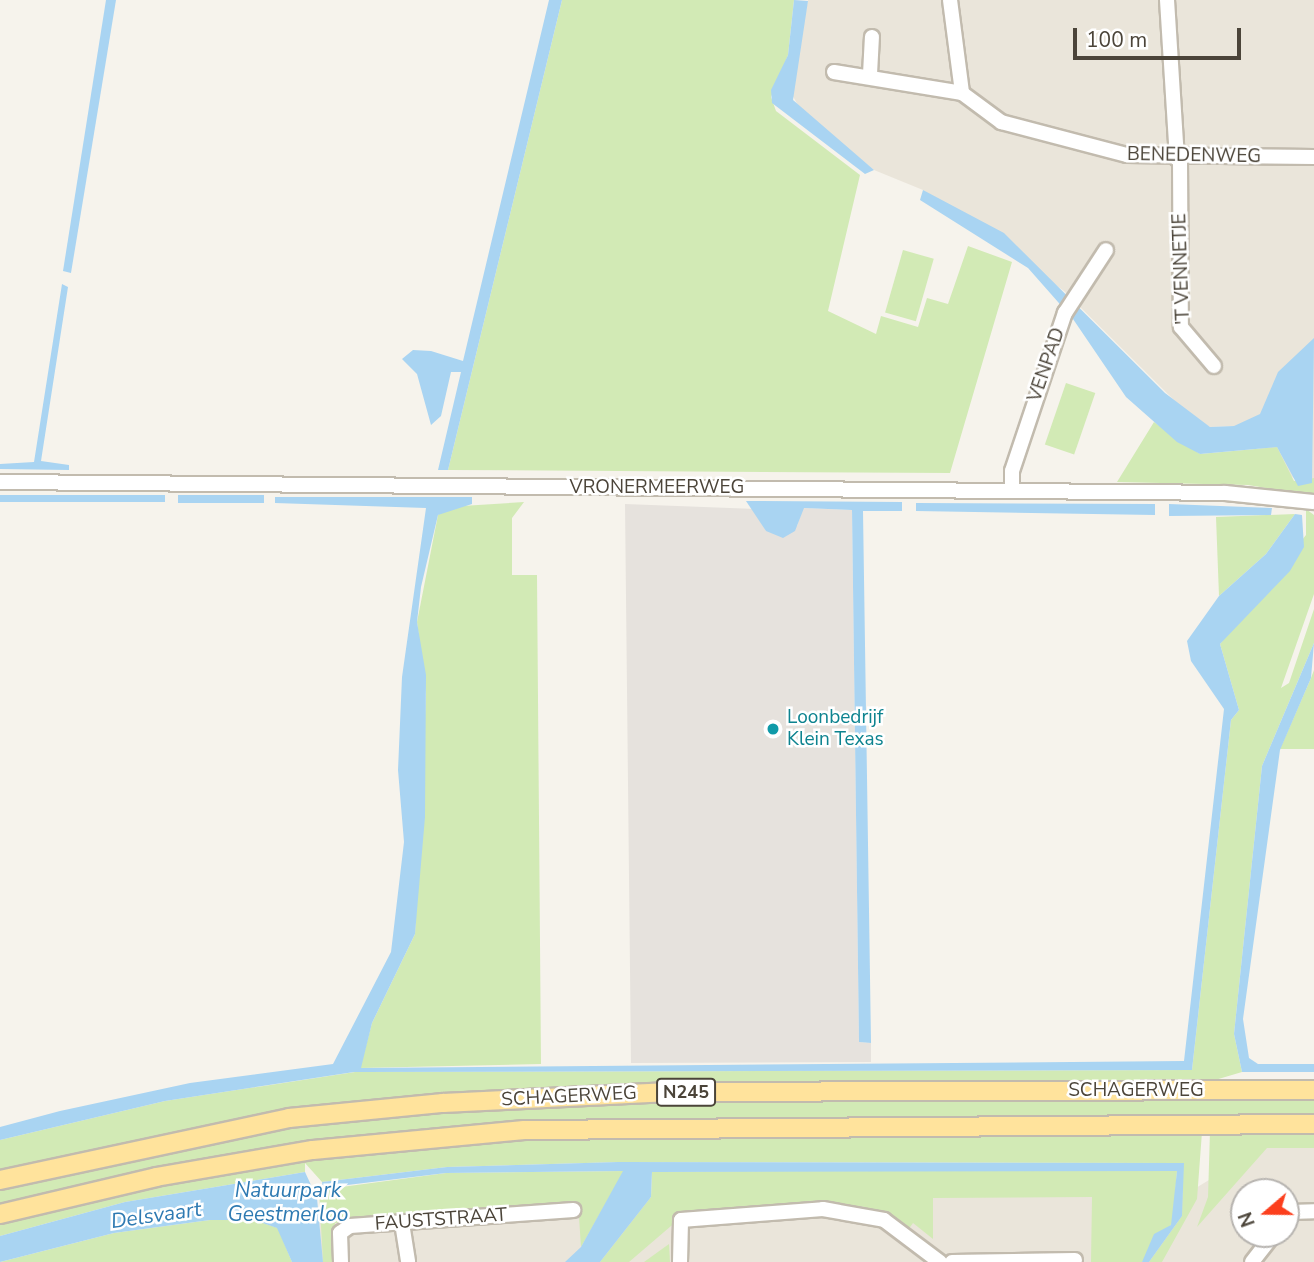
<!DOCTYPE html>
<style>
body{margin:0}
#map{position:relative;width:1314px;height:1262px;overflow:hidden;background:#f6f3ec;font-family:"Nunito Sans",sans-serif}
div>[style]{position:absolute}
.residential>*{inset:0;background:#eae5da}
.industrial>*{inset:0;background:#e6e2dd}
.green>*{inset:0;background:#d2eab5;transform-origin:0 0}
.water>*{inset:0;background:#a9d4f2;transform-origin:0 0}
.roads{filter:drop-shadow(2px 0 #c2bbae) drop-shadow(-2px 0 #c2bbae) drop-shadow(0 2px #c2bbae) drop-shadow(0 -2px #c2bbae)}
.minor>*{height:14px;margin:-7px;padding:0 7px;transform-origin:7px;border-radius:7px;background:#fff}
.major>*{height:18px;margin:-9px;padding:0 9px;transform-origin:9px;border-radius:9px;background:#ffe39c}
.dots>*{width:19px;height:19px;translate:-50% -50%;box-sizing:border-box;border:4px solid #fff;border-radius:50%}
span{translate:-50% -50%;white-space:nowrap;text-align:center;line-height:1.15;-webkit-text-stroke:5px #fff;paint-order:stroke}
.shield-label span{padding:2px 5px;background:#fff;border:2px solid;border-radius:5px;-webkit-text-stroke-width:0}
.shield-label{font-size:18px;color:#4b4439;font-weight:700}
.street-label{font-size:19px;color:#4b4439}
.culture-label{font-size:19px;color:#0d838f}
.left{translate:0 -50%;text-align:left}
.water-label{font-size:21px;color:#2e7ab2;font-style:italic}
.north{position:absolute;left:1230px;top:1178px;width:70px;height:70px;box-sizing:border-box;background:#fff;border:2px solid #b7b4b0;border-radius:50%;rotate:250deg;font-size:19px;font-weight:700;line-height:28px;text-align:center;color:#4b4439}
.north::after{content:'';display:block;margin:auto;width:24px;height:32px;background:#fc3f1d;clip-path:polygon(50% 0,100% 100%,50% 72%,0 100%)}
.scale{position:absolute;left:1073px;top:28px;width:168px;height:32px;box-sizing:border-box;border:4px solid #4b4439;border-top:0;padding-left:9px;font-size:21px;line-height:24px;white-space:nowrap;color:#4b4439;-webkit-text-stroke:5px #fff;paint-order:stroke}
</style>
<div id="map">
<div class="residential">
<div style="clip-path:polygon(808px 0,1314px 0,1314px 496px,1234px 426px,1210px 427px,1188px 414px,1064px 291px,923px 190px,874px 170px,802px 112px,791px 93px)"></div>
<div style="clip-path:polygon(evenodd,1274px 1140px,1314px 1140px,1314px 1262px,322px 1262px,319px 1214px,799px 1192px,1096px 1192px,1178px 1199px,1274px 1140px,1244px 1192px,1286px 1192px,1286px 1234px,1244px 1234px,1244px 1192px)"></div>
</div>
<div class="industrial">
<div style="clip-path:polygon(625px 504px,756px 509px,766px 531px,797px 526px,803px 508px,852px 510px,859px 1042px,871px 1043px,871px 1062px,631px 1063px)"></div>
</div>
<div class="green">
<div style="clip-path:polygon(562px 0,794px 0,788px 55px,771px 97px,776px 111px,860px 175px,828px 311px,876px 334px,881px 316px,918px 327px,927px 298px,948px 304px,968px 246px,1012px 262px,950px 473px,448px 470px)"></div>
<div style="left:903px;top:250px;width:32px;height:65px;rotate:16deg"></div>
<div style="left:1066px;top:383px;width:31px;height:65px;rotate:19deg"></div>
<div style="clip-path:polygon(1154px 422px,1200px 454px,1277px 447px,1294px 481px,1314px 478px,1314px 496px,1248px 485px,1117px 482px)"></div>
<div style="clip-path:polygon(524px 502px,512px 518px,512px 575px,537px 575px,541px 1064px,360px 1068px,372px 1023px,415px 934px,426px 694px,417px 622px,438px 515px,446px 507px)"></div>
<div style="clip-path:polygon(1306px 509px,1314px 515px,1314px 594px,1281px 688px,1289px 683px,1314px 609px,1314px 643px,1262px 766px,1234px 1034px,1242px 1072px,1205px 1083px,380px 1100px,262px 1114px,0 1170px,0 1140px,165px 1101px,355px 1072px,1192px 1070px,1231px 720px,1239px 710px,1220px 644px,1306px 535px)"></div>
<div style="clip-path:polygon(1295px 514px,1266px 554px,1219px 596px,1216px 517px)"></div>
<div style="clip-path:polygon(1314px 670px,1314px 749px,1280px 749px,1311px 678px)"></div>
<div style="clip-path:polygon(1314px 1097px,1314px 1117px,789px 1117px,429px 1128px,170px 1165px,0 1204px,0 1188px,300px 1122px,433px 1109px,731px 1098px)"></div>
<div style="clip-path:polygon(1210px 1131px,1314px 1131px,1314px 1148px,1267px 1148px,1197px 1227px,1208px 1197px)"></div>
<div style="clip-path:polygon(1202px 1132px,1197px 1199px,1162px 1262px,1149px 1262px,1182px 1216px,1183px 1163px,620px 1162px,447px 1167px,322px 1182px,305px 1163px,305px 1172px,125px 1202px,0 1236px,0 1222px,177px 1180px,324px 1156px,489px 1140px)"></div>
<div style="clip-path:polygon(1017px 1168px,1177px 1171px,1173px 1222px,1142px 1262px,1091px 1262px,1092px 1197px,933px 1198px,933px 1239px,913px 1223px,908px 1230px,865px 1207px,816px 1202px,685px 1214px,629px 1262px,600px 1262px,651px 1197px,652px 1172px)"></div>
<div style="clip-path:polygon(624px 1171px,581px 1247px,578px 1202px,335px 1223px,337px 1262px,323px 1262px,319px 1190px,446px 1173px)"></div>
<div style="clip-path:polygon(210px 1220px,254px 1220px,278px 1228px,292px 1262px,0 1262px,114px 1233px)"></div>
<div style="clip-path:polygon(669px 1244px,670px 1262px,644px 1262px)"></div>
</div>
<div class="water">
<div style="clip-path:polygon(106px 0,116px 0,71px 273px,63px 271px)"></div>
<div style="clip-path:polygon(549px 0,562px 0,448px 470px,438px 470px,461px 372px,451px 372px,441px 416px,431px 425px,417px 374px,402px 359px,413px 350px,431px 351px,463px 361px)"></div>
<div style="clip-path:polygon(794px 0,808px 1px,793px 100px,874px 170px,865px 174px,772px 103px,771px 90px,788px 55px)"></div>
<div style="clip-path:polygon(923px 190px,1004px 233px,1165px 393px,1210px 427px,1234px 426px,1260px 414px,1278px 372px,1314px 338px,1312px 483px,1298px 486px,1277px 447px,1200px 454px,1177px 442px,1126px 397px,1073px 319px,1028px 268px,920px 200px)"></div>
<div style="clip-path:polygon(62px 284px,68px 287px,41px 461px,69px 465px,69px 470px,0 469px,0 464px,34px 462px)"></div>
<div style="left:0;top:495px;width:165px;height:7px"></div>
<div style="left:178px;top:495px;width:86px;height:8px"></div>
<div style="clip-path:polygon(275px 497px,472px 497px,472px 504px,438px 515px,421px 587px,417px 622px,426px 675px,425px 817px,415px 934px,372px 1023px,361px 1068px,1184px 1061px,1224px 709px,1191px 661px,1187px 641px,1219px 596px,1266px 554px,1295px 514px,1302px 515px,1304px 547px,1290px 571px,1220px 644px,1239px 710px,1231px 720px,1192px 1070px,354px 1072px,165px 1101px,0 1140px,0 1127px,60px 1111px,190px 1083px,333px 1064px,391px 952px,404px 842px,398px 770px,402px 677px,426px 508px,275px 503px)"></div>
<div style="clip-path:polygon(746px 501px,902px 502px,902px 511px,863px 511px,871px 1043px,859px 1042px,852px 510px,804px 508px,795px 531px,783px 538px,766px 531px)"></div>
<div style="clip-path:polygon(916px 503px,1155px 504px,1155px 515px,916px 511px)"></div>
<div style="clip-path:polygon(1169px 504px,1272px 508px,1271px 515px,1169px 516px)"></div>
<div style="clip-path:polygon(1314px 643px,1311px 678px,1280px 750px,1243px 1019px,1249px 1058px,1258px 1064px,1314px 1064px,1314px 1072px,1242px 1072px,1234px 1034px,1262px 766px)"></div>
<div style="clip-path:polygon(618px 1162px,1184px 1163px,1182px 1216px,1149px 1262px,1142px 1262px,1154px 1234px,1171px 1225px,1177px 1171px,652px 1172px,651px 1197px,600px 1262px,565px 1262px,581px 1247px,623px 1171px,446px 1173px,323px 1188px,322px 1182px,447px 1167px)"></div>
<div style="clip-path:polygon(305px 1172px,317px 1198px,323px 1262px,292px 1262px,277px 1228px,254px 1220px,210px 1220px,114px 1233px,0 1262px,0 1236px,125px 1202px)"></div>
</div>
<div class="roads">
<div class="minor">
<div style="left:950px;top:0;width:94px;rotate:82.6deg"></div>
<div style="left:962px;top:93px;width:49px;rotate:36.6deg"></div>
<div style="left:1001px;top:122px;width:130px;rotate:14.7deg"></div>
<div style="left:1127px;top:155px;width:187px;rotate:0.6deg"></div>
<div style="left:1167px;top:0;width:159px;rotate:86.4deg"></div>
<div style="left:834px;top:72px;width:130px;rotate:9.3deg"></div>
<div style="left:870px;top:74px;width:37px;rotate:-87deg"></div>
<div style="left:1180px;top:159px;width:168px;rotate:89.7deg"></div>
<div style="left:1181px;top:327px;width:51px;rotate:49.8deg"></div>
<div style="left:0;top:482px;width:1225px;rotate:0.51deg"></div>
<div style="left:1225px;top:493px;width:89px;rotate:5.8deg"></div>
<div style="left:1012px;top:490px;width:19px;rotate:-90deg"></div>
<div style="left:1012px;top:471px;width:167px;rotate:-71.5deg"></div>
<div style="left:1065px;top:313px;width:75px;rotate:-56.9deg"></div>
<div style="left:1286px;top:1219px;width:9px;rotate:-54deg"></div>
<div style="left:1291px;top:1212px;width:23px;rotate:-2deg"></div>
<div style="left:402px;top:1223px;width:39px;rotate:81deg"></div>
<div style="left:341px;top:1262px;width:29px;rotate:-92deg"></div>
<div style="left:340px;top:1233px;width:12px;rotate:-35deg"></div>
<div style="left:350px;top:1226px;width:224px;rotate:-4.1deg"></div>
<div style="left:680px;top:1262px;width:42px;rotate:-88.6deg"></div>
<div style="left:681px;top:1220px;width:142px;rotate:-4.4deg"></div>
<div style="left:823px;top:1209px;width:62px;rotate:10.2deg"></div>
<div style="left:884px;top:1220px;width:70px;rotate:36.9deg"></div>
<div style="left:952px;top:1262px;width:123px;rotate:-0.9deg"></div>
<div style="left:1252px;top:1262px;width:36px;rotate:-52deg"></div>
</div>
<div class="major">
<div style="left:0;top:1180px;width:296px;rotate:-12.1deg"></div>
<div style="left:289px;top:1118px;width:155px;rotate:-5.6deg"></div>
<div style="left:443px;top:1103px;width:222px;rotate:-2.8deg"></div>
<div style="left:665px;top:1092px;width:649px;rotate:-0.18deg"></div>
<div style="left:0;top:1214px;width:160px;rotate:-13.3deg"></div>
<div style="left:156px;top:1177px;width:159px;rotate:-9.8deg"></div>
<div style="left:313px;top:1150px;width:212px;rotate:-5.4deg"></div>
<div style="left:524px;top:1130px;width:790px;rotate:-0.44deg"></div>
</div>
</div>
<div class="dots">
<div style="left:773px;top:729px;background:#0f9aa8"></div>
</div>
<div class="shield-label">
<span style="left:686px;top:1092px">N245</span>
</div>
<div class="street-label">
<span style="left:1194px;top:156px;rotate:1deg">BENEDENWEG</span>
<span style="left:1182px;top:269px;rotate:-92deg">'T VENNETJE</span>
<span style="left:1047px;top:365px;rotate:-71deg">VENPAD</span>
<span style="left:657px;top:488px">VRONERMEERWEG</span>
<span style="left:1136px;top:1091px">SCHAGERWEG</span>
<span style="left:569px;top:1097px;rotate:-3deg">SCHAGERWEG</span>
<span style="left:441px;top:1220px;rotate:-4deg">FAUSTSTRAAT</span>
</div>
<div class="culture-label">
<span class="left" style="left:787px;top:729px">Loonbedrijf<br>Klein Texas</span>
</div>
<div class="water-label">
<span style="left:288px;top:1202px">Natuurpark<br>Geestmerloo</span>
<span style="left:156px;top:1215px;rotate:-8deg">Delsvaart</span>
</div>
<div class="north">N</div>
<div class="scale">100 m</div>
</div>
